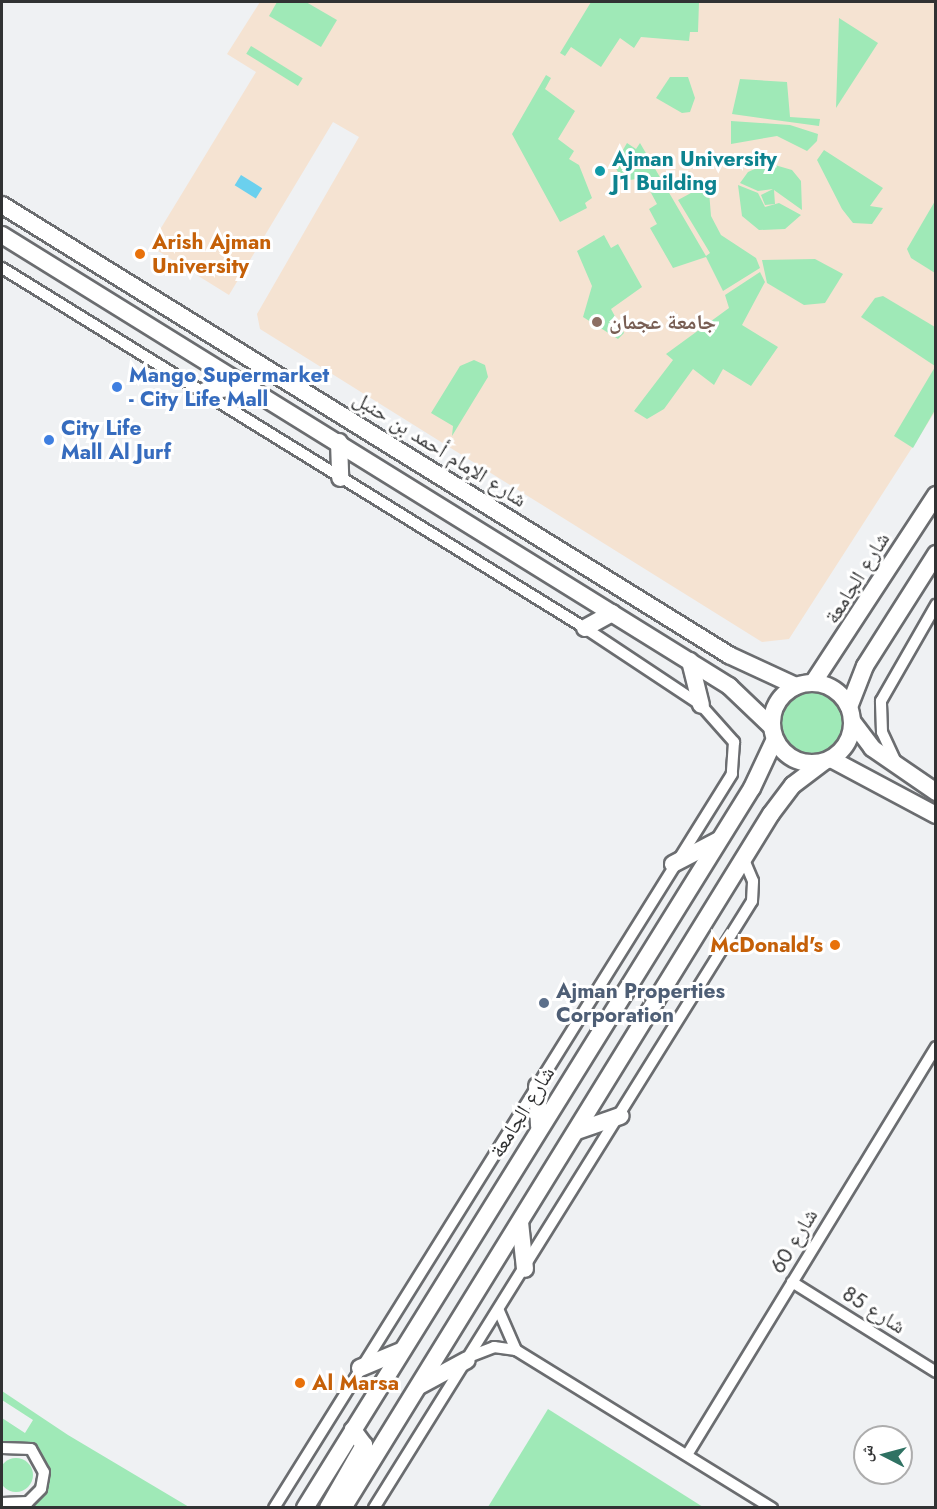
<!DOCTYPE html>
<meta charset="utf-8">
<style>
body{margin:0}
#map{position:relative;width:937px;height:1509px;overflow:hidden;background:#eff1f3;font-family:Jost,"Noto Naskh Arabic",sans-serif}
div>[style]{position:absolute}
.education>*{inset:0;background:#f5e3d2}
.green>*{inset:0;background:#9fe9b7;transform-origin:0 0}
.round{border-radius:50%}
.water>*{inset:0;background:#6bd0ee;transform-origin:0 0}
.roads{filter:drop-shadow(2px 0 #6b6d70) drop-shadow(-2px 0 #6b6d70) drop-shadow(0 2px #6b6d70) drop-shadow(0 -2px #6b6d70)}
.street>*{height:10px;margin:-5px;padding:0 5px;transform-origin:5px;border-radius:5px;background:#fff}
.secondary>*{height:16px;margin:-8px;padding:0 8px;transform-origin:8px;border-radius:8px;background:#fff}
.secondary>.ring{margin:-8px;padding:0;box-sizing:content-box;background:none;border:16px solid #fff;border-radius:50%}
.dots>*{width:16px;height:16px;translate:-50% -50%;box-sizing:border-box;border:3px solid #fff;border-radius:50%}
span{translate:-50% -50%;white-space:nowrap;text-align:center;line-height:1.15;-webkit-text-stroke:6px #fff;paint-order:stroke}
.culture-label{font-size:21px;color:#0d838f;font-weight:700}
.left{translate:0 -50%;text-align:left}
.food-label{font-size:21px;color:#c56008;font-weight:700}
.right{translate:-100% -50%;text-align:right}
.education-label{font-size:21px;color:#785e54;font-weight:700}
.shop-label{font-size:21px;color:#366cbe;font-weight:700}
.street-label{font-size:21px;color:#313233}
.service-label{font-size:21px;color:#4e5e75;font-weight:700}
.frame{position:absolute;inset:0;border:3px solid #313233;pointer-events:none}
.north{position:absolute;left:853px;top:1425px;width:60px;height:60px;box-sizing:border-box;background:#fff;border:2px solid #adadad;border-radius:50%;rotate:276deg;font-size:16px;font-weight:700;line-height:24px;text-align:center;color:#313233}
.north::after{content:'';display:block;margin:auto;width:21px;height:27px;background:#2f7263;clip-path:polygon(50% 0,100% 100%,50% 72%,0 100%)}
</style>
<div id="map">
<div class="education">
<div style="clip-path:polygon(260px 2px,935px 2px,935px 412px,789px 639px,762px 642px,260px 329px,257px 314px,359px 137px,333px 122px,229px 295px,150px 246px,256px 72px,227px 54px)"></div>
</div>
<div class="green">
<div style="clip-path:polygon(277px 2px,306px 2px,337px 20px,321px 47px,269px 16px)"></div>
<div style="clip-path:polygon(591px 2px,699px 2px,698px 32px,690px 32px,689px 41px,641px 37px,634px 48px,620px 38px,601px 67px,571px 47px,565px 56px,560px 53px)"></div>
<div style="clip-path:polygon(839px 18px,878px 43px,836px 108px)"></div>
<div style="left:251px;top:46px;width:61px;height:9px;rotate:32deg"></div>
<div style="clip-path:polygon(546px 75px,551px 78px,545px 89px,575px 111px,558px 139px,574px 151px,569px 159px,579px 165px,592px 198px,585px 203px,587px 208px,560px 222px,512px 134px)"></div>
<div style="clip-path:polygon(670px 77px,688px 77px,695px 98px,690px 112px,682px 113px,656px 98px)"></div>
<div style="clip-path:polygon(740px 79px,787px 82px,790px 117px,820px 119px,819px 126px,732px 114px)"></div>
<div style="clip-path:polygon(731px 121px,790px 125px,818px 134px,817px 141px,807px 151px,777px 136px,731px 144px)"></div>
<div style="clip-path:polygon(627px 143px,636px 149px,640px 143px,706px 256px,710px 253px,678px 200px,702px 187px,709px 191px,711px 216px,721px 235px,756px 258px,760px 268px,723px 291px,706px 257px,673px 268px,650px 228px,657px 224px,649px 209px,657px 204px,643px 178px,623px 181px,614px 165px)"></div>
<div style="clip-path:polygon(824px 150px,883px 188px,870px 206px,883px 208px,872px 224px,853px 223px,842px 209px,817px 160px)"></div>
<div style="clip-path:polygon(768px 163px,792px 170px,801px 181px,802px 210px,774px 190px,775px 204px,765px 205px,761px 195px,773px 189px,758px 191px,740px 183px,748px 172px)"></div>
<div style="clip-path:polygon(738px 185px,758px 193px,765px 207px,779px 203px,801px 215px,785px 229px,759px 230px,742px 216px)"></div>
<div style="clip-path:polygon(935px 201px,935px 273px,911px 258px,907px 249px)"></div>
<div style="clip-path:polygon(604px 235px,611px 248px,618px 244px,642px 287px,611px 309px,624px 333px,618px 339px,583px 317px,592px 286px,577px 251px)"></div>
<div style="clip-path:polygon(815px 259px,843px 274px,825px 303px,804px 305px,767px 283px,762px 260px)"></div>
<div style="clip-path:polygon(760px 272px,765px 282px,742px 325px,778px 347px,751px 386px,723px 369px,714px 385px,693px 369px,664px 409px,647px 419px,634px 411px,673px 360px,666px 354px,729px 308px,725px 295px)"></div>
<div style="clip-path:polygon(883px 296px,935px 327px,935px 366px,861px 317px,875px 298px)"></div>
<div style="clip-path:polygon(474px 360px,485px 365px,488px 377px,452px 436px,453px 426px,431px 413px,460px 366px)"></div>
<div style="clip-path:polygon(935px 367px,935px 410px,913px 448px,894px 436px)"></div>
<div class="round" style="left:776px;top:688px;width:70px;height:70px"></div>
<div style="clip-path:polygon(2px 1391px,68px 1435px,189px 1507px,28px 1507px,45px 1487px,27px 1445px,2px 1445px,2px 1418px,25px 1433px,33px 1420px,2px 1400px)"></div>
<div style="clip-path:polygon(548px 1409px,703px 1507px,488px 1507px)"></div>
<div class="round" style="left:-1px;top:1458px;width:34px;height:34px"></div>
</div>
<div class="water">
<div style="left:241px;top:175px;width:25px;height:12px;rotate:32deg"></div>
</div>
<div class="roads">
<div class="street">
<div style="left:2px;top:268px;width:685px;rotate:31.7deg"></div>
<div style="left:585px;top:628px;width:139px;rotate:33.6deg"></div>
<div style="left:701px;top:705px;width:50px;rotate:48.3deg"></div>
<div style="left:734px;top:742px;width:32px;rotate:94deg"></div>
<div style="left:732px;top:774px;width:865px;rotate:121.96deg"></div>
<div style="left:895px;top:760px;width:31px;rotate:-115deg"></div>
<div style="left:882px;top:732px;width:31px;rotate:-92deg"></div>
<div style="left:881px;top:701px;width:111px;rotate:-60.2deg"></div>
<div style="left:792px;top:1282px;width:170px;rotate:32deg"></div>
<div style="left:499px;top:1311px;width:43px;rotate:66.4deg"></div>
<div style="left:471px;top:1356px;width:25px;rotate:-21deg"></div>
<div style="left:494px;top:1347px;width:22px;rotate:8deg"></div>
<div style="left:516px;top:1350px;width:301px;rotate:31.7deg"></div>
<div style="left:2px;top:1448px;width:29px;rotate:2deg"></div>
<div style="left:31px;top:1449px;width:26px;rotate:61deg"></div>
<div style="left:44px;top:1472px;width:17px;rotate:100deg"></div>
<div style="left:41px;top:1489px;width:18px;rotate:135deg"></div>
<div style="left:28px;top:1502px;width:26px;rotate:178deg"></div>
<div style="left:687px;top:1455px;width:478px;rotate:-58.6deg"></div>
<div style="left:374px;top:1508px;width:715px;rotate:-58.09deg"></div>
<div style="left:752px;top:901px;width:20px;rotate:-87deg"></div>
<div style="left:753px;top:881px;width:23px;rotate:-113deg"></div>
</div>
<div class="secondary">
<div style="left:2px;top:205px;width:855px;rotate:31.76deg"></div>
<div style="left:729px;top:655px;width:74px;rotate:24.8deg"></div>
<div style="left:2px;top:235px;width:856px;rotate:31.81deg"></div>
<div style="left:729px;top:686px;width:59px;rotate:43.6deg"></div>
<div style="left:205px;top:391px;width:40px;rotate:-7.1deg"></div>
<div style="left:339px;top:442px;width:36px;rotate:88deg"></div>
<div style="left:585px;top:628px;width:31px;rotate:-29deg"></div>
<div style="left:690px;top:661px;width:45px;rotate:76deg"></div>
<div class="ring" style="left:772px;top:683px;width:64px;height:64px"></div>
<div style="left:813px;top:683px;width:225px;rotate:-56.8deg"></div>
<div style="left:849px;top:707px;width:44px;rotate:-68.7deg"></div>
<div style="left:865px;top:666px;width:133px;rotate:-57.6deg"></div>
<div style="left:852px;top:721px;width:34px;rotate:53deg"></div>
<div style="left:872px;top:748px;width:78px;rotate:34.5deg"></div>
<div style="left:831px;top:759px;width:119px;rotate:28.1deg"></div>
<div style="left:673px;top:864px;width:50px;rotate:-27.6deg"></div>
<div style="left:537px;top:1086px;width:40px;rotate:87.1deg"></div>
<div style="left:577px;top:1131px;width:46px;rotate:-19.2deg"></div>
<div style="left:520px;top:1222px;width:47px;rotate:83.9deg"></div>
<div style="left:360px;top:1368px;width:44px;rotate:-22.5deg"></div>
<div style="left:421px;top:1385px;width:52px;rotate:-28.5deg"></div>
<div style="left:305px;top:1508px;width:847px;rotate:-58.17deg"></div>
<div style="left:752px;top:788px;width:54px;rotate:-64.9deg"></div>
<div style="left:328px;top:1508px;width:73px;rotate:-60.3deg"></div>
<div style="left:364px;top:1445px;width:19px;rotate:-126deg"></div>
<div style="left:343px;top:1508px;width:815px;rotate:-58.34deg"></div>
<div style="left:771px;top:814px;width:36px;rotate:-53deg"></div>
<div style="left:793px;top:785px;width:38px;rotate:-37deg"></div>
</div>
</div>
<div class="dots">
<div style="left:600px;top:171px;background:#0f9aa8"></div>
<div style="left:140px;top:254px;background:#e8710a"></div>
<div style="left:597px;top:322px;background:#8d6e63"></div>
<div style="left:117px;top:387px;background:#3f7fe0"></div>
<div style="left:49px;top:440px;background:#3f7fe0"></div>
<div style="left:835px;top:945px;background:#e8710a"></div>
<div style="left:544px;top:1003px;background:#5c6f8a"></div>
<div style="left:300px;top:1383px;background:#e8710a"></div>
</div>
<div class="culture-label">
<span class="left" style="left:612px;top:171px">Ajman University<br>J1 Building</span>
</div>
<div class="food-label">
<span class="left" style="left:152px;top:254px">Arish Ajman<br>University</span>
<span class="right" style="left:823px;top:945px">McDonald's</span>
<span class="left" style="left:312px;top:1383px">Al Marsa</span>
</div>
<div class="education-label">
<span class="left" style="left:609px;top:322px">جامعة عجمان</span>
</div>
<div class="shop-label">
<span class="left" style="left:129px;top:387px">Mango Supermarket<br>- City Life Mall</span>
<span class="left" style="left:61px;top:440px">City Life<br>Mall Al Jurf</span>
</div>
<div class="street-label">
<span style="left:440px;top:449px;rotate:32deg">شارع الإمام أحمد بن حنبل</span>
<span style="left:857px;top:578px;rotate:-58deg">شارع الجامعة</span>
<span style="left:522px;top:1112px;rotate:-58deg">شارع الجامعة</span>
<span style="left:794px;top:1241px;rotate:-59deg">شارع 60</span>
<span style="left:874px;top:1310px;rotate:32deg">شارع 85</span>
</div>
<div class="service-label">
<span class="left" style="left:556px;top:1003px">Ajman Properties<br>Corporation</span>
</div>
<div class="frame"></div>
<div class="north">ش</div>
</div>
